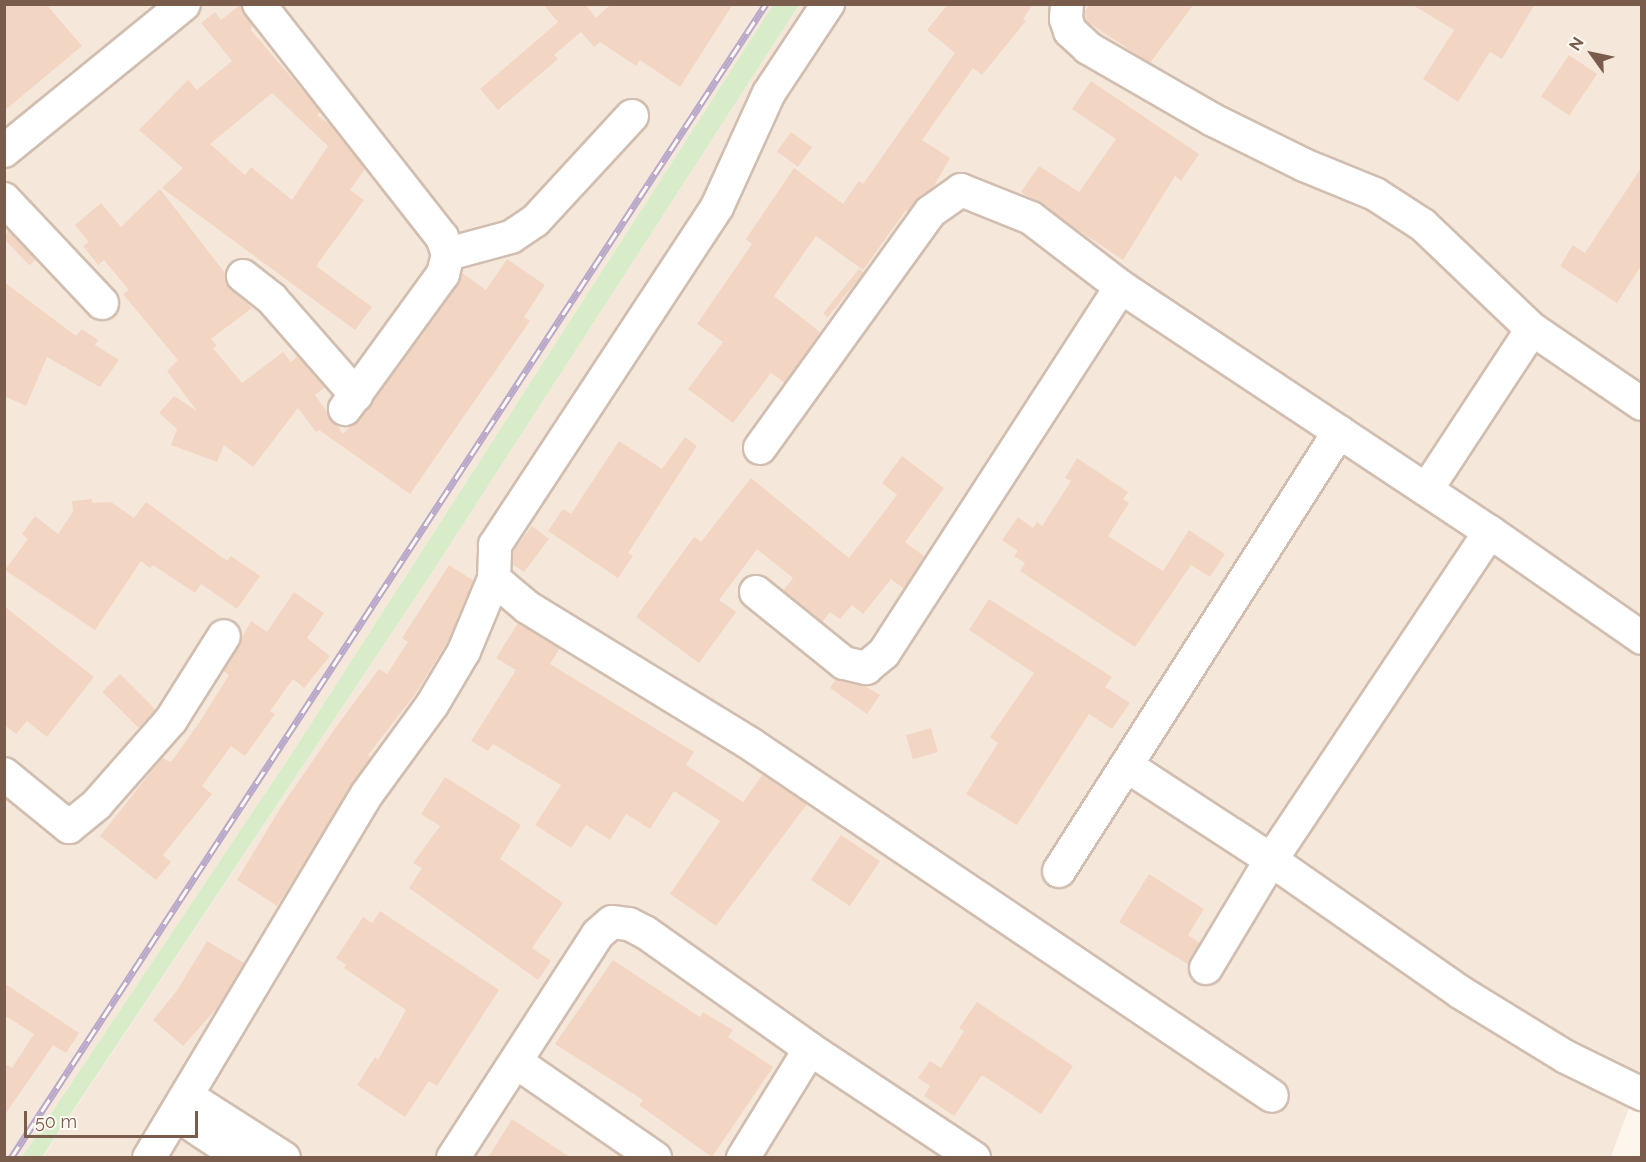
<!DOCTYPE html>
<style>
body{margin:0}
#map{position:relative;width:1646px;height:1162px;overflow:hidden;background:#fdf6ec;font-family:Raleway,sans-serif}
div>[style]{position:absolute}
.residential>*{inset:0;background:#f5e8da}
.green>*{inset:0;background:#d8ecc9}
.building>*{inset:0;background:#f3d5c3;transform-origin:0 0}
.roads{filter:drop-shadow(2px 0 #d1beb0) drop-shadow(-2px 0 #d1beb0) drop-shadow(0 2px #d1beb0) drop-shadow(0 -2px #d1beb0)}
.minor>*{height:32px;margin:-16px;padding:0 16px;transform-origin:16px;border-radius:16px;background:#fff}
.rail>*{height:7px;margin-top:-3.5px;transform-origin:0;background:repeating-linear-gradient(90deg,#fffaf3 0 14px,#b9a8c9 0 28px);box-sizing:border-box;border-block:2px solid #b9a8c9}
span{translate:-50% -50%;white-space:nowrap;text-align:center;line-height:1.15;-webkit-text-stroke:4.5px #fffaf3;paint-order:stroke}
.frame{position:absolute;inset:0;border:6px solid #7a5c4d;pointer-events:none}
.north{position:absolute;left:1562px;top:24px;width:60px;height:60px;-webkit-text-stroke:4px #fffaf3;paint-order:stroke;rotate:303deg;font-size:16px;font-weight:700;line-height:24px;text-align:center;color:#7a5c4d}
.north::after{content:'';display:block;margin:auto;width:21px;height:27px;background:#7a5c4d;clip-path:polygon(50% 0,100% 100%,50% 72%,0 100%)}
.scale{position:absolute;left:24px;top:1111px;width:174px;height:27px;box-sizing:border-box;border:3px solid #7a5c4d;border-top:0;padding-left:8px;font-size:18px;line-height:21px;white-space:nowrap;color:#7a5c4d;-webkit-text-stroke:4px #fffaf3;paint-order:stroke}
</style>
<div id="map">
<div class="residential">
<div style="clip-path:polygon(5px 5px,773px 5px,294px 750px,22px 1157px,5px 1158px)"></div>
<div style="clip-path:polygon(799px 5px,1641px 5px,1642px 1072px,1611px 1157px,42px 1158px,431px 574px)"></div>
</div>
<div class="green">
<div style="clip-path:polygon(773px 5px,799px 5px,431px 574px,42px 1157px,22px 1157px,294px 750px)"></div>
</div>
<div class="building">
<div style="clip-path:polygon(4px 4px,46px 4px,82px 46px,4px 111px)"></div>
<div style="clip-path:polygon(evenodd,241px 4px,253px 26px,250px 29px,321px 112px,317px 115px,331px 125px,365px 169px,350px 190px,364px 200px,316px 266px,372px 307px,355px 330px,162px 188px,183px 168px,139px 130px,188px 80px,197px 90px,232px 61px,201px 23px,215px 12px,221px 20px,241px 4px,272px 93px,328px 146px,292px 200px,251px 167px,245px 175px,210px 144px,272px 93px)"></div>
<div style="clip-path:polygon(543px 4px,585px 4px,596px 18px,611px 4px,733px 4px,680px 87px,640px 60px,636px 66px,600px 42px,594px 47px,581px 32px,554px 55px,558px 59px,498px 110px,480px 89px,558px 22px)"></div>
<div style="clip-path:polygon(948px 4px,1033px 4px,1023px 19px,1026px 21px,982px 75px,973px 68px,922px 140px,950px 158px,932px 189px,908px 211px,906px 210px,863px 270px,816px 236px,774px 296px,820px 332px,785px 383px,771px 373px,733px 423px,688px 389px,723px 342px,697px 324px,752px 244px,746px 239px,794px 168px,843px 204px,859px 181px,863px 184px,955px 53px,927px 30px)"></div>
<div style="clip-path:polygon(1090px 4px,1194px 4px,1150px 63px,1086px 21px,1085px 11px)"></div>
<div style="clip-path:polygon(1411px 4px,1535px 4px,1502px 59px,1490px 52px,1458px 102px,1423px 79px,1454px 30px)"></div>
<div style="left:1569px;top:55px;width:34px;height:50px;rotate:34deg"></div>
<div style="clip-path:polygon(1091px 81px,1199px 154px,1181px 181px,1175px 176px,1123px 260px,1021px 192px,1039px 166px,1079px 192px,1116px 139px,1072px 109px)"></div>
<div style="left:791px;top:132px;width:26px;height:24px;rotate:36deg"></div>
<div style="clip-path:polygon(1641px 168px,1641px 266px,1617px 303px,1560px 266px,1573px 245px,1585px 253px)"></div>
<div style="clip-path:polygon(160px 189px,225px 273px,231px 290px,252px 308px,211px 339px,217px 346px,213px 348px,242px 383px,283px 352px,291px 362px,298px 356px,325px 387px,315px 395px,343px 434px,368px 408px,458px 285px,462px 273px,486px 290px,507px 259px,545px 285px,524px 317px,530px 321px,410px 494px,319px 430px,316px 432px,298px 408px,253px 467px,224px 445px,217px 462px,171px 445px,177px 429px,159px 413px,174px 396px,197px 411px,167px 371px,178px 360px,123px 294px,129px 290px,104px 260px,98px 265px,83px 246px,89px 242px,75px 225px,101px 203px,121px 227px)"></div>
<div style="left:9px;top:231px;width:39px;height:9px;rotate:46deg"></div>
<div style="left:859px;top:269px;width:6px;height:57px;rotate:39deg"></div>
<div style="clip-path:polygon(4px 282px,76px 336px,82px 329px,98px 340px,95px 345px,119px 360px,100px 387px,47px 357px,26px 406px,4px 396px)"></div>
<div style="clip-path:polygon(685px 437px,697px 446px,628px 553px,633px 556px,618px 578px,548px 531px,563px 509px,571px 514px,619px 441px,662px 469px)"></div>
<div style="clip-path:polygon(902px 456px,944px 488px,905px 542px,925px 557px,904px 589px,891px 579px,863px 614px,852px 605px,840px 619px,830px 612px,822px 622px,783px 591px,793px 578px,757px 549px,719px 600px,736px 612px,699px 663px,636px 617px,694px 537px,701px 542px,751px 478px,849px 558px,897px 495px,882px 483px)"></div>
<div style="clip-path:polygon(1077px 458px,1128px 492px,1123px 499px,1129px 503px,1108px 536px,1163px 571px,1189px 530px,1225px 554px,1210px 577px,1191px 565px,1135px 647px,1020px 571px,1025px 563px,1014px 556px,1018px 551px,1002px 540px,1018px 517px,1033px 528px,1037px 522px,1042px 526px,1071px 481px,1065px 478px)"></div>
<div style="clip-path:polygon(92px 499px,92px 503px,111px 502px,134px 518px,146px 502px,227px 561px,231px 556px,260px 576px,237px 609px,201px 584px,195px 593px,153px 565px,150px 568px,141px 561px,95px 630px,5px 570px,28px 539px,22px 534px,35px 516px,58px 534px,73px 512px,72px 501px)"></div>
<div style="clip-path:polygon(532px 526px,549px 539px,524px 572px,512px 564px,513px 551px)"></div>
<div style="clip-path:polygon(449px 565px,474px 581px,452px 634px,416px 693px,368px 755px,372px 757px,277px 906px,237px 880px,281px 807px,334px 730px,379px 669px,387px 674px,408px 642px,402px 638px)"></div>
<div style="clip-path:polygon(294px 592px,324px 613px,307px 638px,330px 656px,304px 688px,293px 679px,270px 711px,275px 714px,245px 756px,231px 746px,202px 786px,212px 794px,163px 855px,171px 862px,156px 880px,100px 836px,162px 758px,171px 762px,199px 723px,229px 675px,223px 671px,251px 621px,267px 632px)"></div>
<div style="clip-path:polygon(989px 599px,1112px 677px,1105px 687px,1130px 703px,1112px 729px,1089px 714px,1017px 825px,966px 794px,998px 743px,990px 737px,1034px 673px,969px 630px)"></div>
<div style="clip-path:polygon(4px 606px,94px 677px,47px 737px,27px 721px,16px 734px,4px 725px)"></div>
<div style="clip-path:polygon(518px 623px,560px 648px,550px 664px,694px 752px,686px 765px,743px 802px,763px 774px,807px 804px,716px 926px,670px 894px,720px 821px,674px 791px,650px 829px,626px 814px,610px 840px,586px 825px,571px 848px,535px 825px,561px 785px,493px 744px,488px 751px,471px 741px,516px 670px,496px 658px)"></div>
<div style="left:120px;top:674px;width:51px;height:25px;rotate:45deg"></div>
<div style="clip-path:polygon(836px 679px,865px 686px,880px 695px,867px 714px,830px 688px)"></div>
<div style="left:931px;top:728px;width:25px;height:26px;rotate:74deg"></div>
<div style="clip-path:polygon(445px 777px,521px 825px,500px 859px,563px 903px,532px 948px,551px 961px,538px 980px,409px 888px,422px 868px,413px 863px,440px 826px,421px 814px)"></div>
<div style="left:841px;top:835px;width:47px;height:54px;rotate:34deg"></div>
<div style="clip-path:polygon(1149px 874px,1204px 909px,1188px 935px,1200px 943px,1189px 965px,1119px 922px)"></div>
<div style="clip-path:polygon(380px 911px,499px 990px,437px 1086px,429px 1081px,405px 1117px,357px 1085px,375px 1057px,378px 1060px,406px 1010px,344px 968px,346px 965px,336px 958px,363px 917px,372px 923px)"></div>
<div style="clip-path:polygon(207px 941px,244px 963px,217px 1008px,183px 1046px,153px 1020px,176px 992px)"></div>
<div style="clip-path:polygon(613px 960px,700px 1017px,703px 1012px,733px 1030px,728px 1037px,773px 1067px,712px 1157px,639px 1105px,643px 1100px,555px 1044px)"></div>
<div style="clip-path:polygon(4px 983px,79px 1033px,66px 1053px,53px 1045px,4px 1116px,4px 1063px,12px 1068px,34px 1034px,4px 1015px)"></div>
<div style="clip-path:polygon(977px 1002px,1073px 1066px,1041px 1114px,982px 1075px,954px 1116px,924px 1096px,930px 1086px,918px 1078px,930px 1061px,941px 1068px,964px 1031px,959px 1028px)"></div>
<div style="clip-path:polygon(512px 1119px,571px 1158px,488px 1158px)"></div>
</div>
<div class="roads">
<div class="minor">
<div style="left:259px;top:4px;width:296px;rotate:51.9deg"></div>
<div style="left:442px;top:237px;width:18px;rotate:71deg"></div>
<div style="left:448px;top:254px;width:21px;rotate:104deg"></div>
<div style="left:443px;top:274px;width:167px;rotate:126deg"></div>
<div style="left:1067px;top:4px;width:15px;rotate:94deg"></div>
<div style="left:1066px;top:19px;width:13px;rotate:72deg"></div>
<div style="left:1070px;top:31px;width:25px;rotate:43deg"></div>
<div style="left:1088px;top:48px;width:144px;rotate:29.9deg"></div>
<div style="left:1213px;top:120px;width:102px;rotate:26.3deg"></div>
<div style="left:1304px;top:165px;width:77px;rotate:22.2deg"></div>
<div style="left:1375px;top:194px;width:57px;rotate:32.9deg"></div>
<div style="left:1423px;top:225px;width:151px;rotate:43.7deg"></div>
<div style="left:1532px;top:329px;width:133px;rotate:34.3deg"></div>
<div style="left:4px;top:151px;width:232px;rotate:-39.2deg"></div>
<div style="left:4px;top:199px;width:143px;rotate:46.7deg"></div>
<div style="left:448px;top:254px;width:65px;rotate:-15.1deg"></div>
<div style="left:511px;top:237px;width:29px;rotate:-34deg"></div>
<div style="left:535px;top:221px;width:143px;rotate:-47.3deg"></div>
<div style="left:243px;top:276px;width:37px;rotate:38deg"></div>
<div style="left:272px;top:299px;width:128px;rotate:48.8deg"></div>
<div style="left:760px;top:448px;width:291px;rotate:-54.2deg"></div>
<div style="left:930px;top:212px;width:38px;rotate:-35deg"></div>
<div style="left:961px;top:190px;width:75px;rotate:21.8deg"></div>
<div style="left:1031px;top:218px;width:113px;rotate:37.5deg"></div>
<div style="left:1121px;top:287px;width:443px;rotate:33.6deg"></div>
<div style="left:1490px;top:532px;width:185px;rotate:34.9deg"></div>
<div style="left:1427px;top:489px;width:191px;rotate:-56.7deg"></div>
<div style="left:494px;top:579px;width:43px;rotate:40.3deg"></div>
<div style="left:527px;top:607px;width:264px;rotate:31.5deg"></div>
<div style="left:752px;top:745px;width:627px;rotate:34.02deg"></div>
<div style="left:756px;top:592px;width:113px;rotate:38.9deg"></div>
<div style="left:844px;top:663px;width:23px;rotate:13deg"></div>
<div style="left:866px;top:668px;width:23px;rotate:-40deg"></div>
<div style="left:884px;top:653px;width:436px;rotate:-57.1deg"></div>
<div style="left:1127px;top:766px;width:172px;rotate:33.1deg"></div>
<div style="left:1271px;top:860px;width:231px;rotate:34.9deg"></div>
<div style="left:1460px;top:992px;width:124px;rotate:31.5deg"></div>
<div style="left:1566px;top:1057px;width:85px;rotate:26deg"></div>
<div style="left:4px;top:774px;width:84px;rotate:39.2deg"></div>
<div style="left:69px;top:827px;width:36px;rotate:-39deg"></div>
<div style="left:97px;top:804px;width:112px;rotate:-48.6deg"></div>
<div style="left:171px;top:720px;width:99px;rotate:-57.8deg"></div>
<div style="left:1059px;top:871px;width:521px;rotate:-57.47deg"></div>
<div style="left:1206px;top:968px;width:126px;rotate:-59deg"></div>
<div style="left:1271px;top:860px;width:394px;rotate:-56.3deg"></div>
<div style="left:810px;top:1049px;width:197px;rotate:33.6deg"></div>
<div style="left:516px;top:1062px;width:169px;rotate:34.6deg"></div>
<div style="left:187px;top:1096px;width:115px;rotate:32.6deg"></div>
<div style="left:177px;top:1115px;width:78px;rotate:33.5deg"></div>
<div style="left:149px;top:1158px;width:424px;rotate:-59.1deg"></div>
<div style="left:367px;top:794px;width:110px;rotate:-53.9deg"></div>
<div style="left:432px;top:705px;width:63px;rotate:-59.3deg"></div>
<div style="left:464px;top:651px;width:78px;rotate:-67.4deg"></div>
<div style="left:494px;top:579px;width:34px;rotate:-88deg"></div>
<div style="left:495px;top:545px;width:404px;rotate:-56.7deg"></div>
<div style="left:717px;top:207px;width:125px;rotate:-65.5deg"></div>
<div style="left:769px;top:93px;width:107px;rotate:-56.5deg"></div>
<div style="left:453px;top:1158px;width:267px;rotate:-57.1deg"></div>
<div style="left:598px;top:934px;width:18px;rotate:-41deg"></div>
<div style="left:612px;top:922px;width:17px;rotate:7deg"></div>
<div style="left:629px;top:924px;width:18px;rotate:27deg"></div>
<div style="left:645px;top:932px;width:202px;rotate:35.3deg"></div>
<div style="left:810px;top:1049px;width:128px;rotate:121.6deg"></div>
</div>
</div>
<div class="rail">
<div style="left:11px;top:1158px;width:1379px;rotate:-56.81deg"></div>
</div>
<div class="frame"></div>
<div class="north">N</div>
<div class="scale">50 m</div>
</div>
